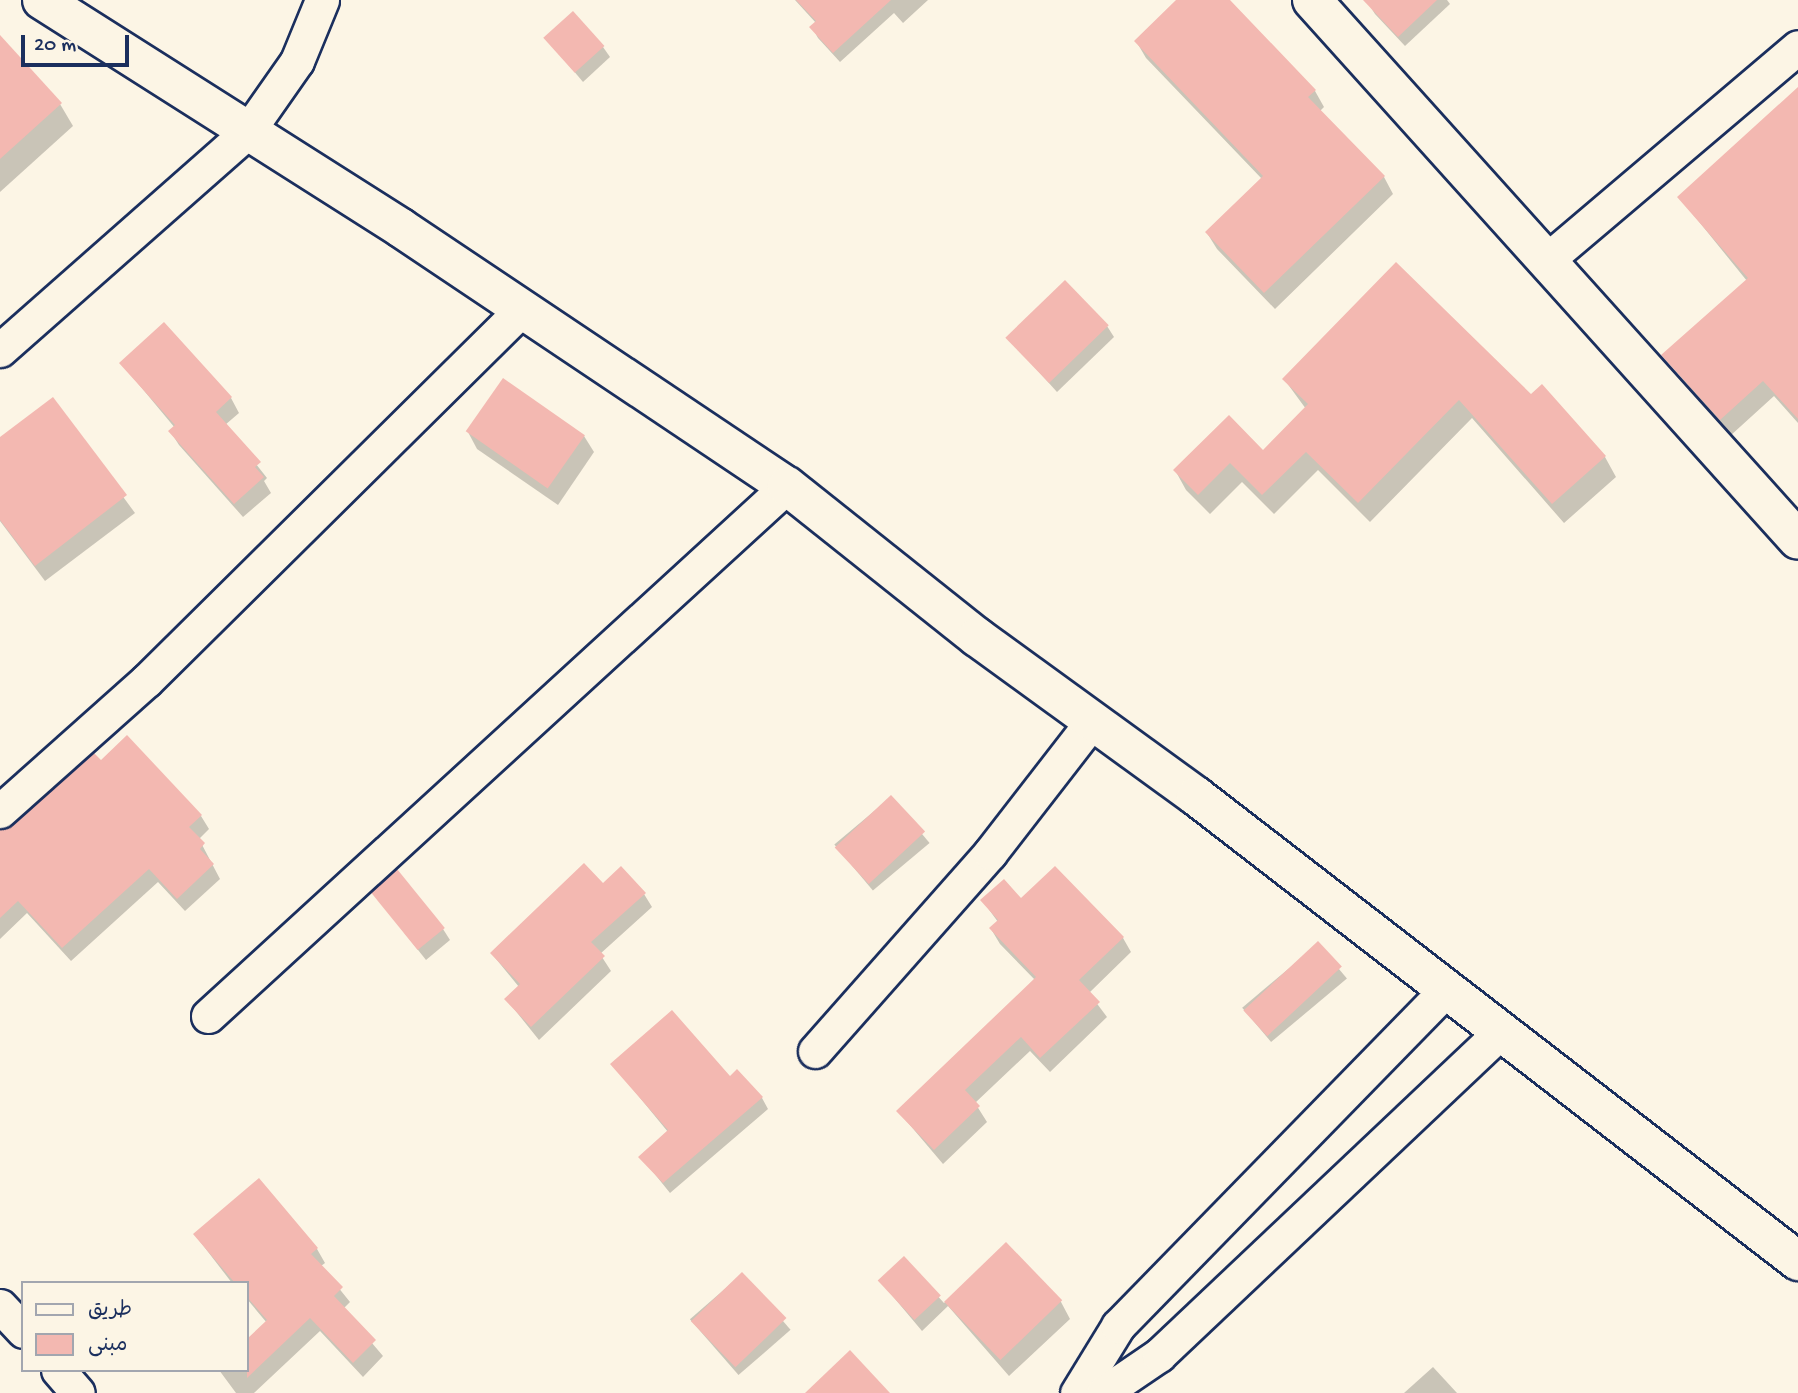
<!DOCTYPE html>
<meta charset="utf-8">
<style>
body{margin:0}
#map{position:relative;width:1798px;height:1393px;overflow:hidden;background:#fcf5e5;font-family:"Gochi Hand","Playpen Sans Arabic",sans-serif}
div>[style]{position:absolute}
.shadow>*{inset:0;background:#0003;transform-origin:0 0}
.building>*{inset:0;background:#f3b8b1;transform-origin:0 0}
.roads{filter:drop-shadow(2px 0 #1b2f5e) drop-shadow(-2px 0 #1b2f5e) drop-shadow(0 2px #1b2f5e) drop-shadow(0 -2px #1b2f5e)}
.street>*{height:33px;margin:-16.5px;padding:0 16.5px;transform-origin:16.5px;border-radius:16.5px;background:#fcf5e5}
.secondary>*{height:38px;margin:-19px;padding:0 19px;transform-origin:19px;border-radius:19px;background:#fcf5e5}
span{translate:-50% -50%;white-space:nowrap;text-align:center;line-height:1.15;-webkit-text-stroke:5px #fcf5e5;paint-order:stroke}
.legend{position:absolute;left:21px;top:1281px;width:228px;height:91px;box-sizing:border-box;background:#fcf5e5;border:2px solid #a2a6af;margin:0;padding:9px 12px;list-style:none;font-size:21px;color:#1b2f5e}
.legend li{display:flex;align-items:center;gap:14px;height:35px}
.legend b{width:35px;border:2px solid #a2a6af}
.scale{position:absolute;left:21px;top:35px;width:108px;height:32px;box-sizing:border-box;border:4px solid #1b2f5e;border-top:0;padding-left:9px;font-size:21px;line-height:24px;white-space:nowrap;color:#1b2f5e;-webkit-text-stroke:5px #fcf5e5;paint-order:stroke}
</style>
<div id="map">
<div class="shadow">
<div style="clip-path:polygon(795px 0,928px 0,903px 23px,894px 13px,840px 62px,818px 38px,812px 27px,816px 23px)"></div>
<div style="clip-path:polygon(1179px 0,1228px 0,1315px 91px,1324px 107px,1320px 111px,1384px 177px,1393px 194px,1275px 309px,1217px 249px,1207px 233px,1262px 179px,1146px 58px,1136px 41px)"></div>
<div style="clip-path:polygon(1372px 0,1447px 0,1450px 4px,1405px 46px,1375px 14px,1368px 3px)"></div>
<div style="clip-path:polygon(546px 38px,603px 47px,610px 57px,583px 82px)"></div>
<div style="clip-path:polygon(0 45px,60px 104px,73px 126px,0 192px)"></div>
<div style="clip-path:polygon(1798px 92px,1798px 423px,1774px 396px,1730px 436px,1664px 356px,1747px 281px,1679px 197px)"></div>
<div style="clip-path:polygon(164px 325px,231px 398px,239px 413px,225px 425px,267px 478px,264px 481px,271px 493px,243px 517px,179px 445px,170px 431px,175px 428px,121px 363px)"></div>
<div style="clip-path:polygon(1107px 326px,1114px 337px,1057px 392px,1008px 338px)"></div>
<div style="clip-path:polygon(1284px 379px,1531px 396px,1542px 387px,1605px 457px,1616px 477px,1564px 523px,1472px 418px,1370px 522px,1318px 470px,1274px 514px,1242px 482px,1210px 514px,1186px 490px,1175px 470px,1263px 452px,1306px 409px)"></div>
<div style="clip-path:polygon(52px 400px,135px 513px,45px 581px,0 521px,0 440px)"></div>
<div style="clip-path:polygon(468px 432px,584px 436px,594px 452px,558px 505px,477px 449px)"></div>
<div style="clip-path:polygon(101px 762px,201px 816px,209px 829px,199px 839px,220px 879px,185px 911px,158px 882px,71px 961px,27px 913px,0 939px,0 830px,14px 827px)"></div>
<div style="left:891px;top:797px;width:60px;height:74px;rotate:50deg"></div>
<div style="clip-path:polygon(603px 886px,644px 894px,652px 907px,600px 954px,611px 971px,539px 1040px,506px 999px,519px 987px,492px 954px)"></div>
<div style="clip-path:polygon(373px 893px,443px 929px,450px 940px,426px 960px)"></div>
<div style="clip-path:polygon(982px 900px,1021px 901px,1123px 938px,1131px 952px,1089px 993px,1107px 1017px,1050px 1072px,1030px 1051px,975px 1103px,987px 1122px,943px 1164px,898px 1111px,1035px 980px,1000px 944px,991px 929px,998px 922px)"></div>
<div style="left:1318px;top:944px;width:45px;height:99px;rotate:50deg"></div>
<div style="clip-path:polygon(613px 1065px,730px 1079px,762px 1098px,768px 1109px,670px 1193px,641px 1157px,668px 1132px)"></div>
<div style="clip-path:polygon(195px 1235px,317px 1249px,325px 1263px,321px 1266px,350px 1302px,343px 1309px,383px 1356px,363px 1377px,320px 1331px,254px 1393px,236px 1393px,219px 1370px,247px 1370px,247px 1342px,267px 1323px,247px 1299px,247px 1283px,232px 1283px)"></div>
<div style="clip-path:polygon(1006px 1244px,1061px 1302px,1070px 1319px,1009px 1376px,948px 1306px,922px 1331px,880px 1281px,904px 1259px,944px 1303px)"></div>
<div style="left:742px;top:1274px;width:74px;height:69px;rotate:49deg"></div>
<div style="clip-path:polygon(1433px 1367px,1457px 1393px,1404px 1393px)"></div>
</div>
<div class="building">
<div style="clip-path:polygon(796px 0,891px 0,833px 53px,809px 27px,816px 21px)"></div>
<div style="clip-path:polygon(1176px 0,1230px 0,1316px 90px,1308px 97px,1385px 176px,1264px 293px,1205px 232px,1263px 176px,1134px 41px)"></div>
<div style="clip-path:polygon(1363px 0,1437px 0,1398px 37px)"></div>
<div style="left:573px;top:11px;width:47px;height:40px;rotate:48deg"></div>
<div style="clip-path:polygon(0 35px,62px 103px,0 159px)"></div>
<div style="clip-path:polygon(1798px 87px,1798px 419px,1763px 381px,1720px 420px,1661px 355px,1748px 278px,1677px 197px)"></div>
<div style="clip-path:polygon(1396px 262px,1531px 394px,1542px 384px,1606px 456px,1552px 504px,1459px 400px,1358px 503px,1306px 452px,1262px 495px,1230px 463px,1198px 495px,1173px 470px,1229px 415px,1263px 450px,1308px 404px,1282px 379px)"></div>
<div style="left:1065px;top:280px;width:63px;height:83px;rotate:46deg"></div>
<div style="clip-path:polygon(164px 322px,232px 397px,216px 412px,261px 462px,255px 467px,264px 477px,234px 504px,168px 431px,175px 425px,119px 363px)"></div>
<div style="left:503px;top:378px;width:100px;height:65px;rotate:35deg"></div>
<div style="clip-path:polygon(53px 397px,127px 495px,35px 566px,0 520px,0 437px)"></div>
<div style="clip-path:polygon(127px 735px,202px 815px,189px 827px,205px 843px,200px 849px,214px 864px,177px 899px,149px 869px,62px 948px,18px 901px,0 918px,0 830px,13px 825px,94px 753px,101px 760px)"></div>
<div style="left:891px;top:795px;width:50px;height:77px;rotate:47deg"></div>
<div style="clip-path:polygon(584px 863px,603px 883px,621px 866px,646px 893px,591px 942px,605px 956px,531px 1027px,504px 999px,520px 984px,490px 953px)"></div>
<div style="clip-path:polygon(1055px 866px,1124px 937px,1079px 980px,1100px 1002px,1040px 1058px,1021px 1037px,965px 1090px,980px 1106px,934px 1150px,896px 1111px,1036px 977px,989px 928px,998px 920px,980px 900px,1004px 879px,1021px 898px)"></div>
<div style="left:397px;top:869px;width:76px;height:35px;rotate:51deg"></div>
<div style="left:1318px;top:941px;width:35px;height:102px;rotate:47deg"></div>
<div style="clip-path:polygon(672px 1010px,730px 1076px,737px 1069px,763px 1097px,663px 1183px,638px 1157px,668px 1130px,610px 1064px)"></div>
<div style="clip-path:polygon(259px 1178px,318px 1248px,311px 1254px,343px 1287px,334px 1296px,376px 1340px,353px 1363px,310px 1318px,247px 1378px,247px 1339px,267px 1320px,247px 1297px,247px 1283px,235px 1283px,193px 1234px)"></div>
<div style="left:1006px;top:1242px;width:81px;height:86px;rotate:46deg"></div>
<div style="left:904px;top:1256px;width:54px;height:36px;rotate:47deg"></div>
<div style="left:742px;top:1272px;width:64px;height:71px;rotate:46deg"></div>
<div style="clip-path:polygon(850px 1350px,890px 1393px,805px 1393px)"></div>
</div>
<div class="roads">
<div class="street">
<div style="left:1547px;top:260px;width:329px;rotate:-40.3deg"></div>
<div style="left:0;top:350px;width:331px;rotate:-41.4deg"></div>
<div style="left:248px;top:131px;width:85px;rotate:-55deg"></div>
<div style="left:297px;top:61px;width:66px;rotate:-67.7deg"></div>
<div style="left:0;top:811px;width:195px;rotate:-41.7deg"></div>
<div style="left:146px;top:681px;width:530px;rotate:-44.69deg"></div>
<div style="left:208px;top:1016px;width:785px;rotate:-42.47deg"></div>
<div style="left:815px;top:1051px;width:264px;rotate:-48.5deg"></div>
<div style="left:990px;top:853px;width:163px;rotate:-52.2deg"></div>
<div style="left:0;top:1306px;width:34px;rotate:47deg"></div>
<div style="left:58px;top:1370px;width:30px;rotate:49deg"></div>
<div style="left:1077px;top:1393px;width:79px;rotate:-58.5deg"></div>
<div style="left:1118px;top:1326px;width:471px;rotate:-45.7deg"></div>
<div style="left:1103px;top:1393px;width:68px;rotate:-34.2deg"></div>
<div style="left:1159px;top:1355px;width:468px;rotate:-43.4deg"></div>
</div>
<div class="secondary">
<div style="left:42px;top:0;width:425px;rotate:32.4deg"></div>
<div style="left:401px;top:228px;width:464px;rotate:33.8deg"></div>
<div style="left:787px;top:486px;width:243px;rotate:38.5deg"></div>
<div style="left:977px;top:637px;width:271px;rotate:36deg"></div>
<div style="left:1196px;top:796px;width:761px;rotate:37.68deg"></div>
<div style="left:1312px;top:0;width:726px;rotate:48.01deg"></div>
</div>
</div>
<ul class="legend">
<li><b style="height:9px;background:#fcf5e5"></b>طريق</li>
<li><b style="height:19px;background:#f3b8b1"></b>مبنى</li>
</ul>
<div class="scale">20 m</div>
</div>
